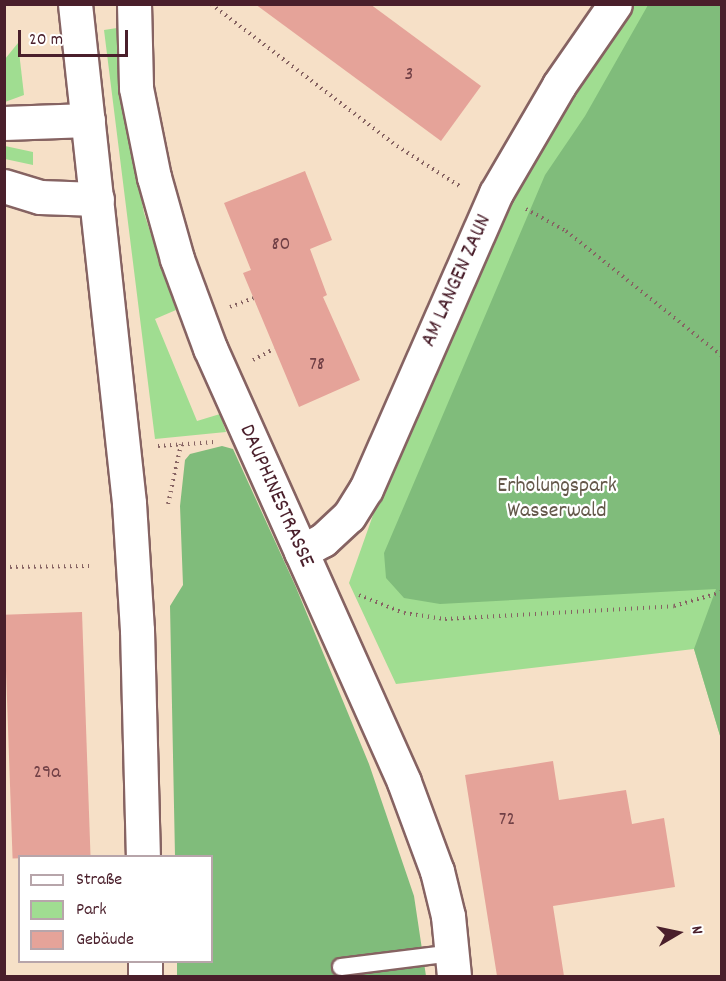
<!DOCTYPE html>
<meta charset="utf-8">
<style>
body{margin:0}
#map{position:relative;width:726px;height:981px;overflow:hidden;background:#f6e0c7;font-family:Dekko,sans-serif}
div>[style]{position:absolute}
.green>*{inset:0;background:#a0dd91}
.forest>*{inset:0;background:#80bc7b}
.building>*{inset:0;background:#e5a399;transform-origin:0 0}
.path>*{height:4px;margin-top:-2px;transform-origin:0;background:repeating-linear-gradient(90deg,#866362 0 1.5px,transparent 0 6px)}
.roads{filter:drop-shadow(2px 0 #866362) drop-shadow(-2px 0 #866362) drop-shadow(0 2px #866362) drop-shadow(0 -2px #866362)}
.service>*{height:16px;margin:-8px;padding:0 8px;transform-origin:8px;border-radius:8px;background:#fff}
.minor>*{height:33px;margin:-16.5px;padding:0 16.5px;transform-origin:16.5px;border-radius:16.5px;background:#fff}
.secondary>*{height:33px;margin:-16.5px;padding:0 16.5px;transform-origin:16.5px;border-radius:16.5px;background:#fff}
span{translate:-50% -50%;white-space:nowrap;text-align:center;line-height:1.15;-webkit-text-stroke:4.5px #fff;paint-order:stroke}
.number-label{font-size:20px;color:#714046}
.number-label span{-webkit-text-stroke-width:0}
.street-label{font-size:22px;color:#4a1f2b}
.park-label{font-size:22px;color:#64584a}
.frame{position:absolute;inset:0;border:6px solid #4a1f2b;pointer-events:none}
.legend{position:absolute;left:18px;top:855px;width:195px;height:108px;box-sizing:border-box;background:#fff;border:2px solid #b7a5aa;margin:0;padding:8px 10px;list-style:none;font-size:18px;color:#4a1f2b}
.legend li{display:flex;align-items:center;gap:12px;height:30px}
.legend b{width:30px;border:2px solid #b7a5aa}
.north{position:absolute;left:648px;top:903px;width:60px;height:60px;-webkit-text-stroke:4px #fff;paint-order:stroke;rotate:81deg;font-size:16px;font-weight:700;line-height:24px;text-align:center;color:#4a1f2b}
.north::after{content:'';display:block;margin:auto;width:21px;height:27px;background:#4a1f2b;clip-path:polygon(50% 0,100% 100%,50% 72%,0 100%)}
.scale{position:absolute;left:18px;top:30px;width:110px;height:27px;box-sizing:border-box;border:3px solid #4a1f2b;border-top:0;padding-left:8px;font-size:18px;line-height:21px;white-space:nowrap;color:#4a1f2b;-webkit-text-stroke:4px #fff;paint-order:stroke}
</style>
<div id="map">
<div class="green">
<div style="clip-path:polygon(631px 5px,721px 5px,721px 739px,694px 649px,396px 684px,349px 583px,378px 501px,492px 233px,571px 90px)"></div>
<div style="clip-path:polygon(117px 28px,124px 106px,144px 213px,176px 310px,155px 319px,197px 421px,220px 414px,226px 432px,155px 439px,104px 30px)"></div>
<div style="clip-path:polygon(18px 43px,24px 95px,5px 102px,5px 59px)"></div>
<div style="clip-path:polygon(5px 146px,33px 152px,33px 165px,5px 159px)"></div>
</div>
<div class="forest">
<div style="clip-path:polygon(648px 5px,721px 5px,721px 739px,694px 649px,716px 589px,440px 604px,404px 598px,386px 578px,384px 553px,545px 175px,585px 116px)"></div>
<div style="clip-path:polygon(222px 446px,233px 449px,295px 585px,369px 764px,414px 896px,426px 976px,177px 976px,177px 962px,212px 962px,212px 856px,175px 856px,170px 606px,183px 585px,180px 506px,185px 460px,190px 454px)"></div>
</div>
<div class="building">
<div style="clip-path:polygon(255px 4px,370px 4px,481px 86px,441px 141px)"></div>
<div style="clip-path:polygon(305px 171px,332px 240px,310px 249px,327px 295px,323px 297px,360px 380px,299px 407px,243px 273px,251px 270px,224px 203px)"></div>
<div style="left:82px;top:612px;width:244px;height:78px;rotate:88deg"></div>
<div style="clip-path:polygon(553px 761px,559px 800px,626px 790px,632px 824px,664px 818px,675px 887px,553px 906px,564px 976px,497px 976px,465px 775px)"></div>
</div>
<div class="path">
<div style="left:211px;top:4px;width:234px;rotate:37.4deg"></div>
<div style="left:397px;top:146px;width:76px;rotate:32.6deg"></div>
<div style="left:526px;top:209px;width:46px;rotate:28.8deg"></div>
<div style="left:566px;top:231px;width:200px;rotate:38.7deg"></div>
<div style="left:230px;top:307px;width:25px;rotate:-21deg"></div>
<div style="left:253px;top:360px;width:24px;rotate:-28deg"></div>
<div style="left:158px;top:446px;width:56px;rotate:-4.1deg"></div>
<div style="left:168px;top:504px;width:61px;rotate:-77.8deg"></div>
<div style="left:4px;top:567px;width:85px;rotate:-0.7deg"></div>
<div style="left:359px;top:595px;width:48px;rotate:21.8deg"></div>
<div style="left:404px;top:613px;width:41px;rotate:8.3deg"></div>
<div style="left:445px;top:619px;width:229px;rotate:-3.2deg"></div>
<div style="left:674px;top:606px;width:50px;rotate:-16.3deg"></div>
</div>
<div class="roads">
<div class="service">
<div style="left:341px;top:967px;width:114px;rotate:-7.1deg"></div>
</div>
<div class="minor">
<div style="left:134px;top:4px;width:84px;rotate:88.6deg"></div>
<div style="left:136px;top:88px;width:91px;rotate:78.6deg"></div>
<div style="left:154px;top:177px;width:85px;rotate:74.3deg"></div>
<div style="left:177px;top:259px;width:95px;rotate:69.7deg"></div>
<div style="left:210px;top:348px;width:475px;rotate:65.9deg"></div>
<div style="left:404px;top:782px;width:95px;rotate:69.7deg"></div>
<div style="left:437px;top:871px;width:46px;rotate:76.3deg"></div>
<div style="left:448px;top:916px;width:60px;rotate:84.3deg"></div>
<div style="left:4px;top:123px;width:84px;rotate:-2deg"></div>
<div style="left:4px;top:186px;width:38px;rotate:17deg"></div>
<div style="left:40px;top:197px;width:57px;rotate:2deg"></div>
<div style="left:301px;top:552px;width:25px;rotate:-29deg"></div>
<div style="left:323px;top:540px;width:35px;rotate:-43deg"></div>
<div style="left:349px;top:516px;width:32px;rotate:-58deg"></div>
<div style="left:366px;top:489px;width:323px;rotate:-66.3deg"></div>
<div style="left:496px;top:193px;width:125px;rotate:-59.7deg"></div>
<div style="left:559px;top:85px;width:98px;rotate:-55.3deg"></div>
</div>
<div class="secondary">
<div style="left:75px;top:4px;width:502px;rotate:83.82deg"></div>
<div style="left:129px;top:503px;width:127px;rotate:86.4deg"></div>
<div style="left:137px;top:630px;width:226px;rotate:88.5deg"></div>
<div style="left:145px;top:962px;width:14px;rotate:90deg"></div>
</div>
</div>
<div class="number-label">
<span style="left:409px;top:75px">3</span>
<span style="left:281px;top:245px">80</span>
<span style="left:317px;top:365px">78</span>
<span style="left:47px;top:773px">29a</span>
<span style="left:507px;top:820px">72</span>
</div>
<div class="street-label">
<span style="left:457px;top:281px;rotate:-66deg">AM LANGEN ZAUN</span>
<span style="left:276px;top:496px;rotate:66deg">DAUPHINESTRASSE</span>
</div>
<div class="park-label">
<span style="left:557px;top:499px">Erholungspark<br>Wasserwald</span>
</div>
<div class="frame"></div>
<ul class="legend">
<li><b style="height:8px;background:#fff"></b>Straße</li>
<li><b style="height:16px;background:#a0dd91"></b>Park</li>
<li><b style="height:16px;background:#e5a399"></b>Gebäude</li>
</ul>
<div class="north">N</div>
<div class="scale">20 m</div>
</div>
